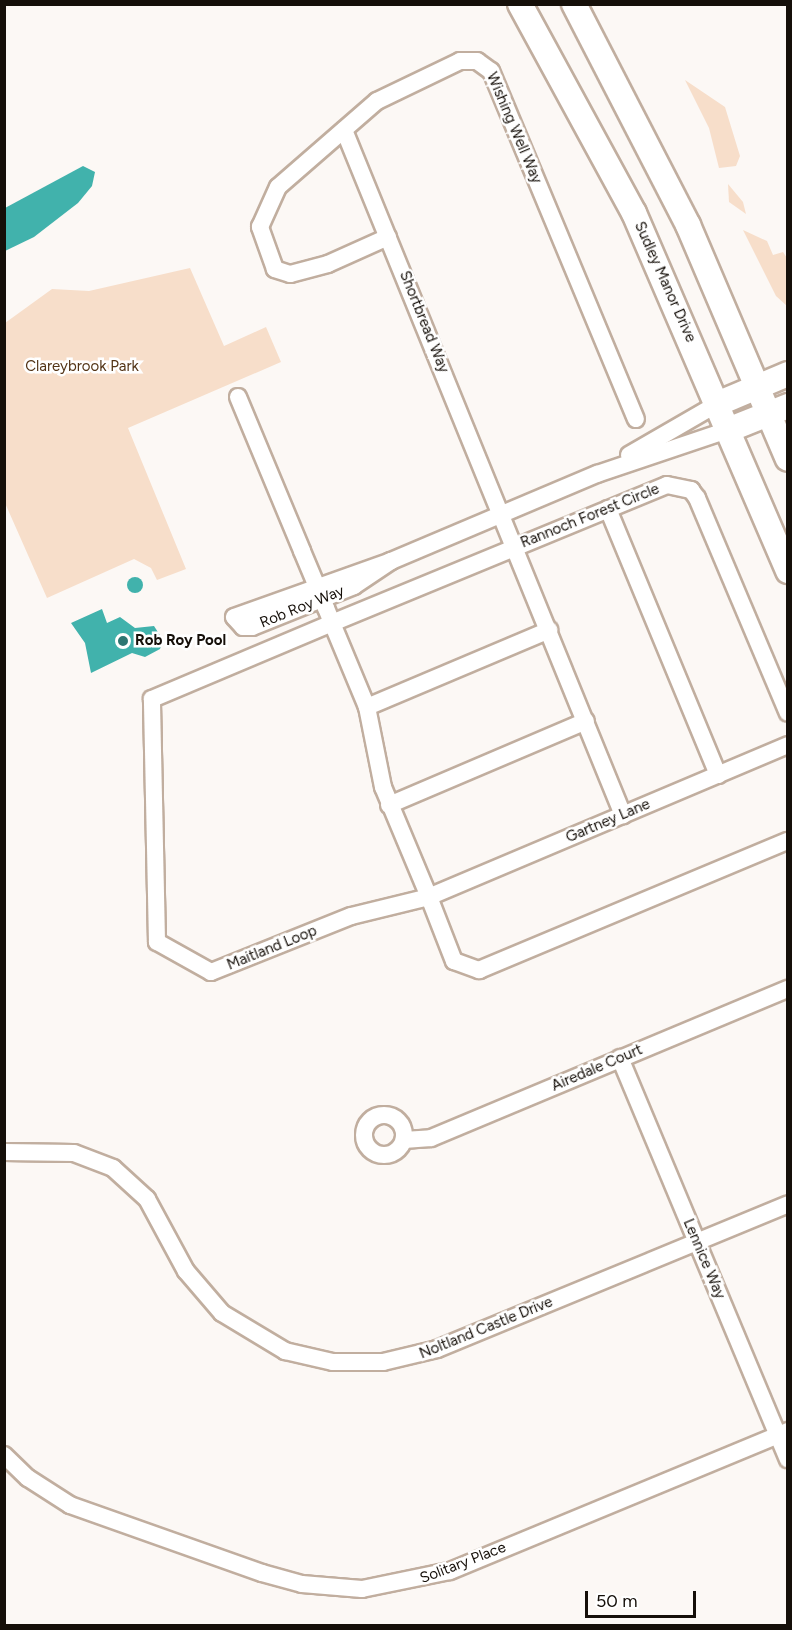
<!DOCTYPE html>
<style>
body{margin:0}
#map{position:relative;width:792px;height:1630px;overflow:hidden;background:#fcf8f5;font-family:Figtree,sans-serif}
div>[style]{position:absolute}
.green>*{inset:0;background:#f7deca}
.water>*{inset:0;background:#41b2ac}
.round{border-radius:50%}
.roads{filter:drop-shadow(2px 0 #c1ae9f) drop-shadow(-2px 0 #c1ae9f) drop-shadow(0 2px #c1ae9f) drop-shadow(0 -2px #c1ae9f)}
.street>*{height:16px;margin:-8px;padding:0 8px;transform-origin:8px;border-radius:8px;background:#fff}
.street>.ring{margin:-8px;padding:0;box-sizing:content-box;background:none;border:16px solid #fff;border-radius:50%}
.secondary>*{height:24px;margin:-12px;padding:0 12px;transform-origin:12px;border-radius:12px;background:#fff}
.dots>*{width:16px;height:16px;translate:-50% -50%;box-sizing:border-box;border:3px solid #fff;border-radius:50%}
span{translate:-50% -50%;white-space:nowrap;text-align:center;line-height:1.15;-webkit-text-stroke:5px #fff;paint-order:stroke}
.street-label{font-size:15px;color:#150f09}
.park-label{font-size:15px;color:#533416}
.poi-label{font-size:15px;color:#150f09;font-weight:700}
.left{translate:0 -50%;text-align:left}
.frame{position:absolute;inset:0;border:6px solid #150f09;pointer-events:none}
.scale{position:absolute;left:585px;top:1591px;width:111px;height:27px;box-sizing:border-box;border:3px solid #150f09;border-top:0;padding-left:8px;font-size:18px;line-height:21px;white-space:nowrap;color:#150f09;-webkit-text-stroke:4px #fff;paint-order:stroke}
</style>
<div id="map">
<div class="green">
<div style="clip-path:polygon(685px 80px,725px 107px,740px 156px,736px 166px,719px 168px,709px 128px)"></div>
<div style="clip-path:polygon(728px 184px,743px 202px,746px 214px,729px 202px)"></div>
<div style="clip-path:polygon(743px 230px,767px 241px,773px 255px,783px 252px,787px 258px,787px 306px,776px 296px)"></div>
<div style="clip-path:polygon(190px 268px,224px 346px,266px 327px,281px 362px,128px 428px,186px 569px,157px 580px,151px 568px,134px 559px,47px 598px,5px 503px,5px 323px,52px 289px,89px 291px)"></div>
</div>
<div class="water">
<div style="clip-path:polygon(83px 166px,95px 172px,92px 186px,78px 203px,34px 237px,5px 251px,5px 208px)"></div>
<div class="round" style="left:127px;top:577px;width:16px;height:16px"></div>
<div style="clip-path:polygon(102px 609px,107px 623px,120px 617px,135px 628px,154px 626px,163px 640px,160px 649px,145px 657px,132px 653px,91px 673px,85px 643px,71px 623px)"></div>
</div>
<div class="roads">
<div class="street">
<div style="left:344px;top:130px;width:740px;rotate:67.84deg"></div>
<div style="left:388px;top:237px;width:66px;rotate:155.8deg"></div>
<div style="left:328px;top:264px;width:39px;rotate:165deg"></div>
<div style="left:290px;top:274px;width:16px;rotate:-162deg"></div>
<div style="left:275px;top:269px;width:45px;rotate:-109.7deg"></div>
<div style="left:260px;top:227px;width:44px;rotate:-65.8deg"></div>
<div style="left:278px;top:187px;width:131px;rotate:-41deg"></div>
<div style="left:377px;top:101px;width:92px;rotate:-25.7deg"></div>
<div style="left:460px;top:61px;width:17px"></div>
<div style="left:477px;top:61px;width:17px;rotate:36deg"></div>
<div style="left:491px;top:71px;width:377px;rotate:67.4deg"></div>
<div style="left:238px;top:397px;width:167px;rotate:67.4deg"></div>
<div style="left:302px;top:551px;width:62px;rotate:67.2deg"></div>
<div style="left:326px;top:608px;width:16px;rotate:68deg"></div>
<div style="left:332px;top:623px;width:91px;rotate:67.4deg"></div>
<div style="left:367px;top:707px;width:82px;rotate:78.7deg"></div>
<div style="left:383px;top:787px;width:119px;rotate:67.3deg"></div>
<div style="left:429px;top:897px;width:80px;rotate:166.3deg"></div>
<div style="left:351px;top:916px;width:151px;rotate:158.2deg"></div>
<div style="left:211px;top:972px;width:62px;rotate:-150.9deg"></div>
<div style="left:157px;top:942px;width:243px;rotate:-91.2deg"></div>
<div style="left:152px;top:699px;width:195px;rotate:-22.9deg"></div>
<div style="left:332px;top:623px;width:362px;rotate:-22.4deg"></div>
<div style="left:667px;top:485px;width:25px;rotate:12deg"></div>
<div style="left:691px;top:490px;width:10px;rotate:53deg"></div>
<div style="left:697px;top:498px;width:233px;rotate:67.1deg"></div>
<div style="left:629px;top:455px;width:102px;rotate:-30.1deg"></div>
<div style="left:608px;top:509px;width:288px;rotate:67.5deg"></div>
<div style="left:391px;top:561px;width:45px;rotate:146deg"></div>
<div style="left:354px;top:586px;width:110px;rotate:158.1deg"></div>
<div style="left:252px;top:627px;width:9px;rotate:180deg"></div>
<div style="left:243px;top:627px;width:13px;rotate:-132deg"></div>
<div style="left:234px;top:617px;width:167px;rotate:-19.6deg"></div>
<div style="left:391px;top:561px;width:224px;rotate:-22.9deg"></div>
<div style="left:597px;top:474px;width:138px;rotate:-18.6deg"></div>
<div style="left:367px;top:707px;width:198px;rotate:-22.9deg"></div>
<div style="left:788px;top:745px;width:390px;rotate:157.1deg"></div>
<div style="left:429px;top:897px;width:69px;rotate:68.7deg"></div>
<div style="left:454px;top:961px;width:27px;rotate:20deg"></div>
<div style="left:479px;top:970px;width:335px;rotate:-22.7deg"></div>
<div style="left:389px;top:805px;width:214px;rotate:-23.1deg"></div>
<div style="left:620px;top:1058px;width:435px;rotate:67.3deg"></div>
<div class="ring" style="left:364px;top:1115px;width:24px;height:24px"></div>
<div style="left:404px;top:1140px;width:27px;rotate:-4deg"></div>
<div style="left:431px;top:1138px;width:387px;rotate:-22.7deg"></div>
<div style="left:4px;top:1152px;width:70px;rotate:0.8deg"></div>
<div style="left:74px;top:1153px;width:42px;rotate:21deg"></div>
<div style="left:113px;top:1168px;width:46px;rotate:42.4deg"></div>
<div style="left:147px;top:1199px;width:82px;rotate:61.6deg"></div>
<div style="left:186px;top:1271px;width:55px;rotate:49.4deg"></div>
<div style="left:222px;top:1313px;width:74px;rotate:31.1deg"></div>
<div style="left:285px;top:1351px;width:49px;rotate:12.9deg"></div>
<div style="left:333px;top:1362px;width:50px"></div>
<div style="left:383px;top:1362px;width:56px;rotate:-13.5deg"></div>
<div style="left:437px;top:1349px;width:380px;rotate:-22.4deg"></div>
<div style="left:4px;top:1455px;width:33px;rotate:44deg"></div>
<div style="left:28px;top:1478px;width:50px;rotate:32.7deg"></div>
<div style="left:70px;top:1505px;width:204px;rotate:19.5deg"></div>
<div style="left:262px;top:1573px;width:41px;rotate:15.4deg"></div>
<div style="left:302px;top:1584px;width:60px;rotate:4.8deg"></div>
<div style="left:362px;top:1589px;width:90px;rotate:-11.6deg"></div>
<div style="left:450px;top:1571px;width:366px;rotate:-22.5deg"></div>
</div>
<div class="secondary">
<div style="left:520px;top:4px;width:238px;rotate:61.4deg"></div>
<div style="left:634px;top:213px;width:390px;rotate:66.7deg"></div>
<div style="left:574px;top:4px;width:249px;rotate:62.7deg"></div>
<div style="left:688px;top:225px;width:254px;rotate:66.9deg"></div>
<div style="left:717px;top:404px;width:77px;rotate:-22.9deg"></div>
<div style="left:728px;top:430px;width:65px;rotate:-21.8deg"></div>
</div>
</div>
<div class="dots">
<div style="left:123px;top:641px;background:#2d7672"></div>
</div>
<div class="street-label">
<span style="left:514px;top:128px;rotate:67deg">Wishing Well Way</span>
<span style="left:665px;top:282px;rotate:66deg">Sudley Manor Drive</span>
<span style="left:424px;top:322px;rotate:68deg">Shortbread Way</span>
<span style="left:590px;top:516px;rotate:-22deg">Rannoch Forest Circle</span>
<span style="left:302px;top:607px;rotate:-22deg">Rob Roy Way</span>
<span style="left:608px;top:821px;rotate:-23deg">Gartney Lane</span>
<span style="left:272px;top:948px;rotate:-22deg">Maitland Loop</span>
<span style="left:597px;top:1068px;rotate:-23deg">Airedale Court</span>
<span style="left:704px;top:1259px;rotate:67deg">Lennice Way</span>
<span style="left:486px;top:1328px;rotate:-22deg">Noltland Castle Drive</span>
<span style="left:463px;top:1563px;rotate:-21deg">Solitary Place</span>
</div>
<div class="park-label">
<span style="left:82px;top:367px">Clareybrook Park</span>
</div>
<div class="poi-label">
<span class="left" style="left:135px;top:641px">Rob Roy Pool</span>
</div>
<div class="frame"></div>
<div class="scale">50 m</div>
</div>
